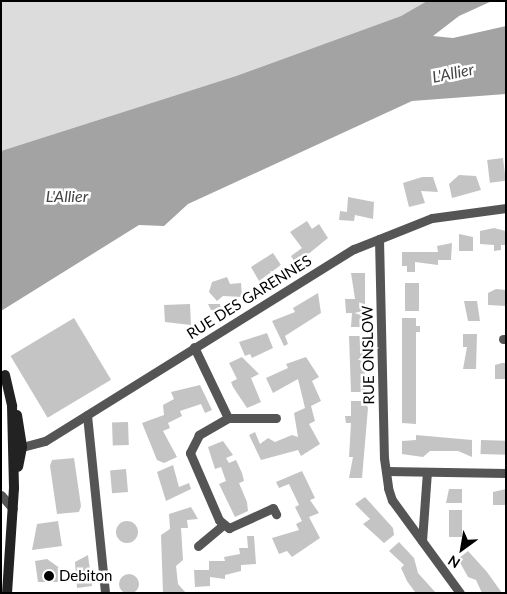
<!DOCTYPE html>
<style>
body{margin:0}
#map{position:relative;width:507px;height:594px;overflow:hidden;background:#fff;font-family:Lato,sans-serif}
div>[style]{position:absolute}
.green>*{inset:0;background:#dcdcdc}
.water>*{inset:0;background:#a3a3a3}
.building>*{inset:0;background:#c4c4c4;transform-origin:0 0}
.round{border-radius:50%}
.street>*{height:9px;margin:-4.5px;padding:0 4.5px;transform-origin:4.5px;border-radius:4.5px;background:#555}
.secondary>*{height:10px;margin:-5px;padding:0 5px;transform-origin:5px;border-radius:5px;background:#222}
.dots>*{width:14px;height:14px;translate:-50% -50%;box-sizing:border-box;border:2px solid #fff;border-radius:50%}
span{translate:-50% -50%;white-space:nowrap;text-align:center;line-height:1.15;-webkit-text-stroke:5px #fff;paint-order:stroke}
.street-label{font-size:15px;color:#000}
.poi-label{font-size:15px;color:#000}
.left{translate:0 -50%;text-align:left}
.water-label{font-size:16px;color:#444;font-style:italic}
.frame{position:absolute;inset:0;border:2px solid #000;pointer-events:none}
.north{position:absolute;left:437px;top:524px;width:50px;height:50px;-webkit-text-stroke:4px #fff;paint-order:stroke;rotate:212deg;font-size:14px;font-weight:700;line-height:20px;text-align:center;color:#000}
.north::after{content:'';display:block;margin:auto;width:18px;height:22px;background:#000;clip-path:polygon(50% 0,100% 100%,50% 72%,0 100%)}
</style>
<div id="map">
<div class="green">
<div style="clip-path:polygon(1px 1px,427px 1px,401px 16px,236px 76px,1px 151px)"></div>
</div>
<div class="water">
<div style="clip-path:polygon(427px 1px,492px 1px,459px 16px,433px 36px,453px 38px,506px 26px,506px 94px,412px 101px,188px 204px,164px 226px,139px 225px,1px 311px,1px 151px,236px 76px,401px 16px)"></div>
</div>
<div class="building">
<div style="left:503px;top:158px;width:23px;height:16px;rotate:83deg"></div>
<div style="clip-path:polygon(459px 175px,476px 176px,481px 190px,452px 198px,449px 184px)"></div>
<div style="clip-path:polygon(422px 177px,433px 177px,438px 192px,421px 191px,425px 203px,409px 207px,403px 183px)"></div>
<div style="clip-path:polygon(348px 197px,374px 202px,373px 219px,355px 215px,354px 221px,339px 220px,340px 211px,347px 212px)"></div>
<div style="clip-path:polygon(307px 221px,312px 229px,319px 224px,328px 238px,296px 264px,291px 256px,302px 248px,290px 232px)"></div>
<div style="clip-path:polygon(494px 228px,506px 231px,506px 245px,501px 245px,501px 250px,494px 251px,494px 245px,480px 244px,480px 231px)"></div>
<div style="clip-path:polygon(459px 234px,473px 237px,473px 251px,459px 251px)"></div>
<div style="clip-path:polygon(452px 243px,451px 260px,438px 260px,438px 265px,415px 262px,415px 272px,407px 272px,407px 266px,402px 266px,402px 252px,438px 252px,437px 246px)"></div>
<div style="clip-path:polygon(273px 253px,281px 265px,259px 281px,251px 267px)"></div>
<div style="clip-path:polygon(351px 273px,365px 273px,365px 327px,351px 327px,352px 313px,346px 313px,345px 299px,355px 299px)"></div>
<div style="clip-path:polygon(227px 277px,230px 284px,241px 283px,242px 297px,223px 296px,217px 301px,209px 292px,212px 282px)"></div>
<div style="left:405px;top:283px;width:14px;height:28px"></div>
<div style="clip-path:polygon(496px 289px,506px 290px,506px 306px,488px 305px,488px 293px)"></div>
<div style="clip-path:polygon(318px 293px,321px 313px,285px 336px,288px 344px,284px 346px,272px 321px,295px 312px,293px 308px)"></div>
<div style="clip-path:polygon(464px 301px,477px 301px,480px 321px,468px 321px)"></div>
<div style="clip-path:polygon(190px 304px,191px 325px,165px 322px,164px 305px)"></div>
<div style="clip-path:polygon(208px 304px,220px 304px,221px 310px,211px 310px)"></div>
<div style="left:74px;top:318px;width:72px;height:74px;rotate:59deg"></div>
<div style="clip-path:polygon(402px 318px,416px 318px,416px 326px,420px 326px,420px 332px,416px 332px,416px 424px,402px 423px)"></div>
<div style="clip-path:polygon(267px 333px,273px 348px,252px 358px,250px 354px,245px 356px,239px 342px)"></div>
<div style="clip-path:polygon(463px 334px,477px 334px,476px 369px,463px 369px,467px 347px,463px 347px)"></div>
<div style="clip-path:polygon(349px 336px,363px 336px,365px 343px,365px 392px,351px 392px)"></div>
<div style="clip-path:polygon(242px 357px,259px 374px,251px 378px,261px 402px,247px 408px,233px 387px,231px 382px,237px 379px,229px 363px)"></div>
<div style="clip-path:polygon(306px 357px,319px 377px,312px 381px,321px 401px,311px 406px,315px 421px,309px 424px,320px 444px,301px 456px,298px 450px,261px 460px,249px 435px,255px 432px,260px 444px,268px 438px,275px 442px,292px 435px,298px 437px,294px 413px,305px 408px,298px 379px,273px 393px,266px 378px,288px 368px,286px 364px)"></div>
<div style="clip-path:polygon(502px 363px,506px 363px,506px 379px,495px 379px,495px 365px)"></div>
<div style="clip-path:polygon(200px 385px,212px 410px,205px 413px,201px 404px,180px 411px,182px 416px,168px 423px,170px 428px,163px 431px,177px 457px,164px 463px,157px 460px,142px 423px,164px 415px,163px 405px,174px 399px,171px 392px)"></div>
<div style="clip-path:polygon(351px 401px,365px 401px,368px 408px,362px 478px,349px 478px,353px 457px,349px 457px,351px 423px,346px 423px,345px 416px,351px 416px)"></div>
<div style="left:128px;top:422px;width:23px;height:16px;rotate:88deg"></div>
<div style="clip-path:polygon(416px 435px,472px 440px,472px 457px,458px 451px,430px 451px,423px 457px,402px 454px,402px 441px,416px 440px)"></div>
<div style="left:481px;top:440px;width:25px;height:14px;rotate:2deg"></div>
<div style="clip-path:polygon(223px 441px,233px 455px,226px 458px,229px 463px,236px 460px,242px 473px,244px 481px,239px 483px,247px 502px,248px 511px,235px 517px,219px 484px,226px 481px,221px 467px,215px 469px,208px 447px)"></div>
<div style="clip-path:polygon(74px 458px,81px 506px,79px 512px,57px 514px,50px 466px,52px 460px)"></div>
<div style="clip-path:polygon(173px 465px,179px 487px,189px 483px,191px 489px,166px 501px,157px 472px)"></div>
<div style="left:126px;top:469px;width:23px;height:16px;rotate:85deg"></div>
<div style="clip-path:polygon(302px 471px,315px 498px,310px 500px,319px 513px,309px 517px,320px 538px,292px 557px,287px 551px,279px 554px,272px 538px,299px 530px,296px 524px,302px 521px,295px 507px,299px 505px,289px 484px,279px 488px,276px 482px)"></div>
<div style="clip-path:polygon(449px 489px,462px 489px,462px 503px,446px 503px)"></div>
<div style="clip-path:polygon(506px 489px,506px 505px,493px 505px,493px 492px)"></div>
<div style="clip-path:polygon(365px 497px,393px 528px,394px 535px,384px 543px,363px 524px,370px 519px,355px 504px)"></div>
<div style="clip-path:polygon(191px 507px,198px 519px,187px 520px,188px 528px,181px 528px,183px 560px,176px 566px,178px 584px,186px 593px,163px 593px,161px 535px,170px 529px,169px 514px)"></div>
<div style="left:449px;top:510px;width:13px;height:27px"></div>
<div style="clip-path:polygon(58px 521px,62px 546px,32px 550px,37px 524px)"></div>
<div class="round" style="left:116px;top:521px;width:22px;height:22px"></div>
<div style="clip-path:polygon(247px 536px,254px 536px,256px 564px,241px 565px,241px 571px,225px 575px,225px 579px,210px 577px,210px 586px,195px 587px,194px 570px,209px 570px,209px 561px,225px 561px,224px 557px,240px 554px,239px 548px,248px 548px)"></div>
<div style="clip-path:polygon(399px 542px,414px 558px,418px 573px,436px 593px,415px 592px,407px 581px,401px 568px,404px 565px,389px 551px)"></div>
<div style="clip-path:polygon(468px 551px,487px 572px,502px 593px,482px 593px,476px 580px,468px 577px,458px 559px)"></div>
<div style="clip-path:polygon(88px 555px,92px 586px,77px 588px,75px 562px)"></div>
<div style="clip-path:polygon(47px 559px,61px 569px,62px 582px,38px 582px,35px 561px)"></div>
<div class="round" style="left:119px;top:574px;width:20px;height:20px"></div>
</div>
<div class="street">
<div style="left:379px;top:239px;width:219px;rotate:88.7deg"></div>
<div style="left:384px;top:458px;width:30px;rotate:82deg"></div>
<div style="left:388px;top:488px;width:13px;rotate:72deg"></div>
<div style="left:392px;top:500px;width:115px;rotate:53.8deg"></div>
<div style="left:503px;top:339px;width:3px"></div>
<div style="left:194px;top:347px;width:79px;rotate:64.4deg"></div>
<div style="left:228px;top:418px;width:34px;rotate:150deg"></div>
<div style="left:199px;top:435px;width:20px;rotate:117deg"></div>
<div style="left:190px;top:453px;width:73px;rotate:66.6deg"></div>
<div style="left:219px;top:520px;width:13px;rotate:39deg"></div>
<div style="left:229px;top:528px;width:48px;rotate:-24.4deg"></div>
<div style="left:273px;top:508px;width:7px;rotate:63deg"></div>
<div style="left:87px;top:415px;width:179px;rotate:84.2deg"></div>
<div style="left:228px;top:418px;width:48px"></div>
<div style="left:22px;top:447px;width:24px;rotate:-15deg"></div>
<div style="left:45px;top:441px;width:364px;rotate:-31.9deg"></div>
<div style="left:354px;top:249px;width:84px;rotate:-21.7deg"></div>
<div style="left:432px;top:218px;width:75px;rotate:-7.7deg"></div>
<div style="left:386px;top:471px;width:120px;rotate:1deg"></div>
<div style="left:1px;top:495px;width:18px;rotate:49deg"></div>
<div style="left:422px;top:541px;width:69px;rotate:-85.9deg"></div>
<div style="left:198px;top:546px;width:31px;rotate:-40deg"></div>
</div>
<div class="secondary">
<div style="left:5px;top:375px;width:32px;rotate:77deg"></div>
<div style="left:12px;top:406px;width:82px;rotate:88.6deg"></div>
<div style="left:14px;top:488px;width:105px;rotate:93.8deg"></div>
<div style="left:17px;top:415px;width:32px;rotate:81deg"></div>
<div style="left:22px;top:447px;width:20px;rotate:101deg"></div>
</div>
<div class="dots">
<div style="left:49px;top:576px;background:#000"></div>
</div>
<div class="street-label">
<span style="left:249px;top:297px;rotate:-32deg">RUE DES GARENNES</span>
<span style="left:368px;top:355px;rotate:-91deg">RUE ONSLOW</span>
</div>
<div class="poi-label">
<span class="left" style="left:59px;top:576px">Debiton</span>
</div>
<div class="water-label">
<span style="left:453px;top:73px;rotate:-12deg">L'Allier</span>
<span style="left:67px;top:196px">L'Allier</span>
</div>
<div class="frame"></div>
<div class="north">N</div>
</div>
